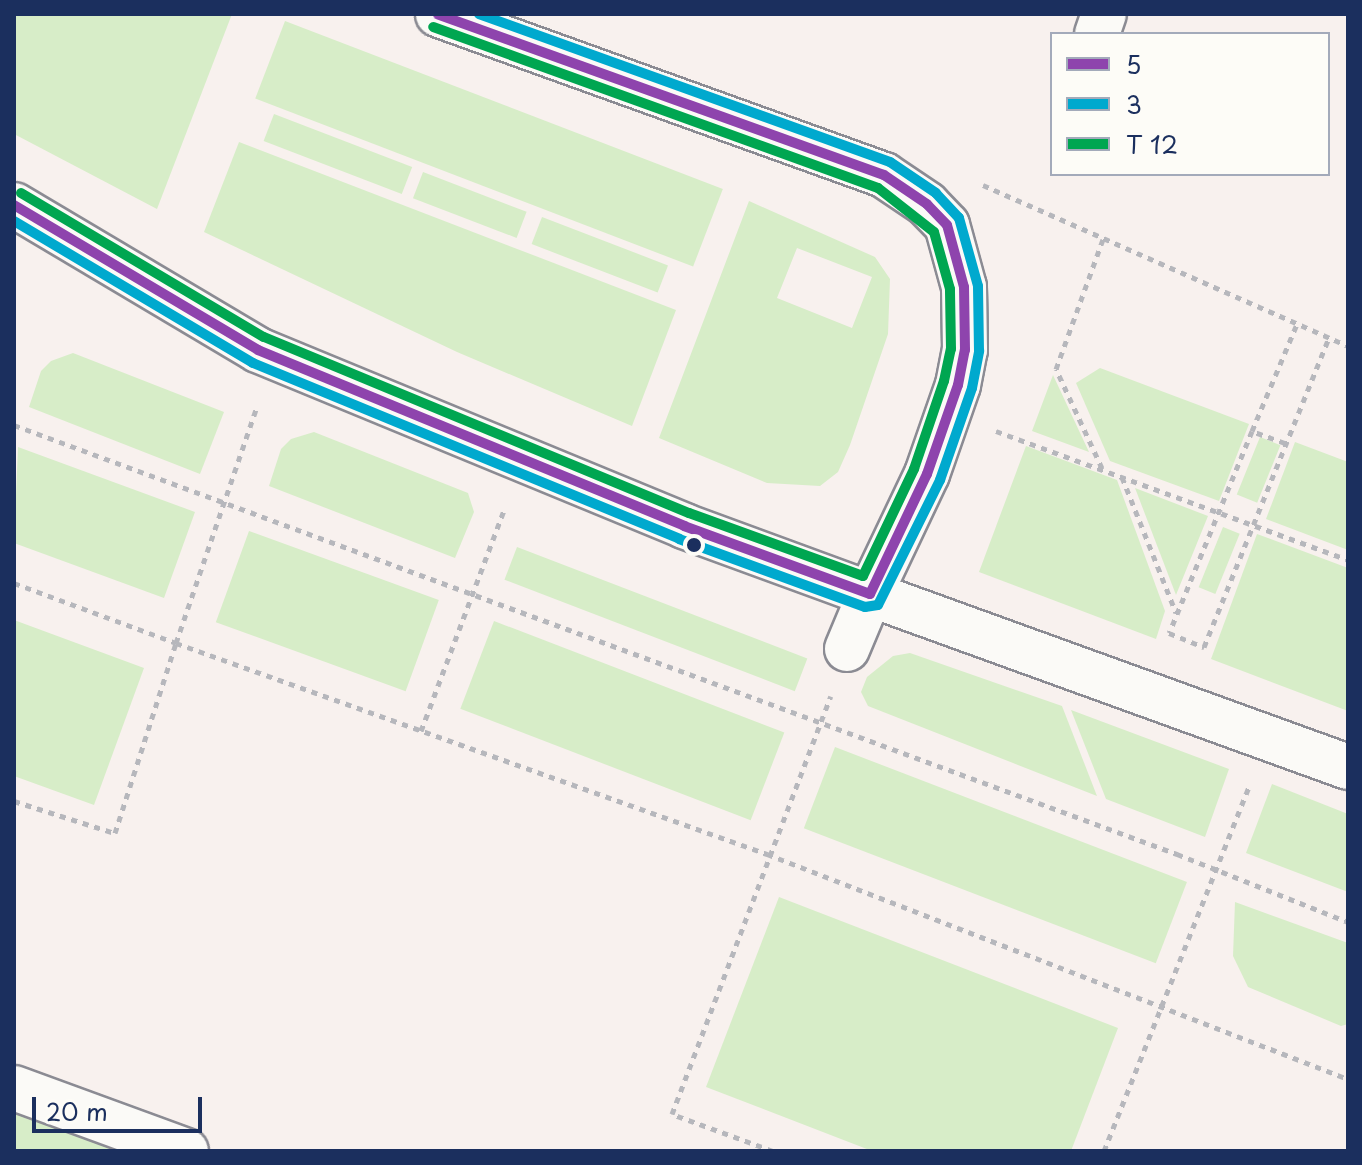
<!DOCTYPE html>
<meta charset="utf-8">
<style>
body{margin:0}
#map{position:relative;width:1362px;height:1165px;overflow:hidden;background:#f8f1ee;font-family:"Playpen Sans",sans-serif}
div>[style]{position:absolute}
.green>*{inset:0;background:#d7edc8;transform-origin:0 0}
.path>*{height:5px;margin-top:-2.5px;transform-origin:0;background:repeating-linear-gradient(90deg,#b6b7bc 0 6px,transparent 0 12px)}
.roads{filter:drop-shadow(2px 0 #8b8b93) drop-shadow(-2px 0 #8b8b93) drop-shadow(0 2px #8b8b93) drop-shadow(0 -2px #8b8b93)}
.minor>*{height:44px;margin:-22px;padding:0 22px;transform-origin:22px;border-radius:22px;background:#fbfaf7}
.bus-1>*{height:10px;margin:-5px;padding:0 5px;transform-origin:5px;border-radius:5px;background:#8e44ad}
.bus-2>*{height:10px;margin:-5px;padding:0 5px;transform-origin:5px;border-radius:5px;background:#00a9ce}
.bus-3>*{height:10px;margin:-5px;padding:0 5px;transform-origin:5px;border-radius:5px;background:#00a651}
.dots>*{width:22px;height:22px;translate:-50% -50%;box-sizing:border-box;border:4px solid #fdfcf7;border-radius:50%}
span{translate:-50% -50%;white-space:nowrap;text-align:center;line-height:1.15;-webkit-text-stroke:7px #fdfcf7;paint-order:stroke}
.frame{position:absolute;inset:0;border:16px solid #1b2f5e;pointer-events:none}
.legend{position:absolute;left:1050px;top:32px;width:280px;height:144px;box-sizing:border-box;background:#fdfcf7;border:2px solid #a3aaba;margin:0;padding:10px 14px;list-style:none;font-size:24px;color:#1b2f5e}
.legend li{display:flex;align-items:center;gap:16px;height:40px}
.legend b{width:40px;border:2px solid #a3aaba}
.scale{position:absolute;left:32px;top:1097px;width:170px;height:36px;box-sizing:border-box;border:4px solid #1b2f5e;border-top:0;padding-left:10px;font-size:24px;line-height:28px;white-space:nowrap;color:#1b2f5e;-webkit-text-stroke:6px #fdfcf7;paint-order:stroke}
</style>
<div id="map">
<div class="green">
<div style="clip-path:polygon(14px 14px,232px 14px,157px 209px,14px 134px)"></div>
<div style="left:285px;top:21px;width:469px;height:83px;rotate:21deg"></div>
<div style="left:274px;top:114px;width:148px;height:29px;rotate:21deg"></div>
<div style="clip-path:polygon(239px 142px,676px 310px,632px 426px,457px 352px,204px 232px)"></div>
<div style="left:423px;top:172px;width:111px;height:28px;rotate:21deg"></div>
<div style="clip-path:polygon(evenodd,749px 201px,875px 257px,890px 279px,888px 334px,850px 445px,838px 472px,820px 486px,767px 483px,659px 438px,749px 201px,797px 248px,872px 277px,852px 328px,777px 298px,797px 248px)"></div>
<div style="left:542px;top:217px;width:135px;height:29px;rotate:21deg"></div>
<div style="clip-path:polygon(73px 353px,224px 412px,200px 474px,29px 407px,41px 371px,51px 361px)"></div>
<div style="clip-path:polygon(1100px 368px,1249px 424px,1219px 501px,1110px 461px,1076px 383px)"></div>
<div style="clip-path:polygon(1053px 375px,1089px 452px,1032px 431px)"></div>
<div style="clip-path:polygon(314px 432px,468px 493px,474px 512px,455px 558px,269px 486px,281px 449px,291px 439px)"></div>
<div style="left:1260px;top:437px;width:22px;height:62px;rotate:22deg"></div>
<div style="clip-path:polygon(1295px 442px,1348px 462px,1348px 550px,1266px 519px)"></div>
<div style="clip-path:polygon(1026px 446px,1117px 480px,1165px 611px,1156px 639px,979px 572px)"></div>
<div style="clip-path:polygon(18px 447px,195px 512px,164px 598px,14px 543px)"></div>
<div style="clip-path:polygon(1135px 488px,1208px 516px,1176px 595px)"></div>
<div style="left:1223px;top:527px;width:18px;height:65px;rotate:22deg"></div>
<div style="left:249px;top:531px;width:202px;height:97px;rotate:20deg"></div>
<div style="clip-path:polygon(1257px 534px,1348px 568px,1348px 711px,1211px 659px)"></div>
<div style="left:517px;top:547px;width:311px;height:35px;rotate:21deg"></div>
<div style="clip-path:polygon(14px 620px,144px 668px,94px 805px,14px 776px)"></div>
<div style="left:494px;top:621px;width:311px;height:94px;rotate:21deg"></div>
<div style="clip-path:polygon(910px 653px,1062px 706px,1097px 796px,868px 706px,861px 692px,867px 677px,893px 656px)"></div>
<div style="clip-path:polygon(1071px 710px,1229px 769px,1205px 837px,1106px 799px)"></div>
<div style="left:835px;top:747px;width:377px;height:87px;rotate:21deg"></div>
<div style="clip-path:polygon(1272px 784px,1348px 814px,1348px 892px,1246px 853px)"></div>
<div style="clip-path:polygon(779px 897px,1118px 1028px,1071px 1151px,872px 1151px,706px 1087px)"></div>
<div style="clip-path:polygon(1235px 902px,1348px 943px,1348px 1024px,1341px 1026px,1248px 987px,1233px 956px)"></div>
<div style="clip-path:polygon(14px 1108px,133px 1151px,14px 1151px)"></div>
</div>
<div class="path">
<div style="left:983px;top:185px;width:399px;rotate:23.8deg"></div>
<div style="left:14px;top:425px;width:1240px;rotate:20.25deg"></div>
<div style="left:1177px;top:854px;width:184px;rotate:21.7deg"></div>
<div style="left:996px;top:431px;width:375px;rotate:20.1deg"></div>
<div style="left:1252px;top:431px;width:116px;rotate:-67.2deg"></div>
<div style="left:1285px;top:443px;width:35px;rotate:-160deg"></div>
<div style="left:1252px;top:431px;width:218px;rotate:112.3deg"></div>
<div style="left:1169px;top:633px;width:38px;rotate:22deg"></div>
<div style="left:1204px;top:647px;width:333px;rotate:-68deg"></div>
<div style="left:1102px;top:468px;width:109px;rotate:-114.9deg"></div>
<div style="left:1056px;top:369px;width:138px;rotate:-70.1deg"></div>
<div style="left:1122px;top:477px;width:146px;rotate:68.3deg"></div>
<div style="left:14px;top:583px;width:173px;rotate:20.3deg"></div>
<div style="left:176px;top:643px;width:250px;rotate:-71.1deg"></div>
<div style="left:421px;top:731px;width:239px;rotate:-69.4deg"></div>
<div style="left:14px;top:801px;width:106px;rotate:17.6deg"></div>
<div style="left:115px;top:833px;width:200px;rotate:-72.2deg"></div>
<div style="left:176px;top:643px;width:628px;rotate:19.65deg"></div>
<div style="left:767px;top:854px;width:623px;rotate:21.17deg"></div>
<div style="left:773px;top:1151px;width:108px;rotate:-159.9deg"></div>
<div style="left:672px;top:1114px;width:447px;rotate:-69.2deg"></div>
<div style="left:1104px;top:1151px;width:395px;rotate:-68.3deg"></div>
</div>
<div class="roads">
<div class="minor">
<div style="left:1097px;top:34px;width:21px;rotate:-71deg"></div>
<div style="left:14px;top:205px;width:284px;rotate:30.7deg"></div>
<div style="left:258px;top:350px;width:461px;rotate:22.4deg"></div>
<div style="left:684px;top:526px;width:198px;rotate:20.1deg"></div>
<div style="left:870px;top:594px;width:133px;rotate:-64.6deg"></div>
<div style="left:927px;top:474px;width:94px;rotate:-70.8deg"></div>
<div style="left:958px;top:385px;width:36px;rotate:-79deg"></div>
<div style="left:965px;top:350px;width:63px;rotate:-90.9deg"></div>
<div style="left:964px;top:287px;width:64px;rotate:-105.3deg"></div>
<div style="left:947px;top:225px;width:29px;rotate:-134deg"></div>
<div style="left:927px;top:204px;width:52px;rotate:-146deg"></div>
<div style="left:884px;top:175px;width:474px;rotate:-160.2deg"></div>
<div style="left:847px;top:649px;width:60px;rotate:-67.3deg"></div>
<div style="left:870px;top:594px;width:508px;rotate:19.9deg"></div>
<div style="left:14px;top:1088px;width:183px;rotate:20.1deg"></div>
</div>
</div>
<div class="bus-1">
<div style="left:14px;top:205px;width:284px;rotate:30.7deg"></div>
<div style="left:258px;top:350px;width:461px;rotate:22.4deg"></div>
<div style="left:684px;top:526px;width:198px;rotate:20.1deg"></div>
<div style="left:870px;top:594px;width:133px;rotate:-64.6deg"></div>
<div style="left:927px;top:474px;width:94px;rotate:-70.8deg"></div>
<div style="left:958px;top:385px;width:36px;rotate:-79deg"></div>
<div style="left:965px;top:350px;width:63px;rotate:-90.9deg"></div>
<div style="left:964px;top:287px;width:64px;rotate:-105.3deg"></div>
<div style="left:947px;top:225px;width:29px;rotate:-134deg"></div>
<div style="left:927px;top:204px;width:52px;rotate:-146deg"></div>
<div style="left:884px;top:175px;width:474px;rotate:-160.2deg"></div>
</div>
<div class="bus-2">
<div style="left:14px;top:221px;width:278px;rotate:30.7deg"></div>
<div style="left:253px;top:363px;width:461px;rotate:22.4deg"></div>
<div style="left:679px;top:539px;width:198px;rotate:20.1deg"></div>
<div style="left:865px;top:607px;width:13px;rotate:-9deg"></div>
<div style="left:878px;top:605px;width:140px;rotate:-63.6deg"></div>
<div style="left:940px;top:480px;width:97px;rotate:-70.8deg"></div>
<div style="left:972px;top:388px;width:38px;rotate:-79deg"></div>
<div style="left:979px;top:351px;width:65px;rotate:-90.9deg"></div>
<div style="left:978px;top:286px;width:71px;rotate:-105.6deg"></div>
<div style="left:959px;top:218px;width:34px;rotate:-133deg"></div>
<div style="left:936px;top:193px;width:55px;rotate:-146deg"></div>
<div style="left:890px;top:162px;width:437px;rotate:-160.2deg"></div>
</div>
<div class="bus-3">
<div style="left:21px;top:193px;width:282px;rotate:30.7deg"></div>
<div style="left:264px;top:337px;width:460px;rotate:22.5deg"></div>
<div style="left:689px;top:513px;width:185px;rotate:19.9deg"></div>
<div style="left:863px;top:576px;width:119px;rotate:-64.5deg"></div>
<div style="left:914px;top:469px;width:93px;rotate:-71.2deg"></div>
<div style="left:944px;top:381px;width:33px;rotate:-78deg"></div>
<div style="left:951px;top:349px;width:60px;rotate:-91deg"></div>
<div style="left:950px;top:289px;width:59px;rotate:-105.7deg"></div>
<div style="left:934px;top:232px;width:71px;rotate:-141.8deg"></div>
<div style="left:878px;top:188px;width:473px;rotate:-160.1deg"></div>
</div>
<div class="dots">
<div style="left:694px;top:545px;background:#1b2f5e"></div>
</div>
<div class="frame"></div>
<ul class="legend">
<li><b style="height:10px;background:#8e44ad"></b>5</li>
<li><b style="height:10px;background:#00a9ce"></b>3</li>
<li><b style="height:10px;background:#00a651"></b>Т 12</li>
</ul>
<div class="scale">20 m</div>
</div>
